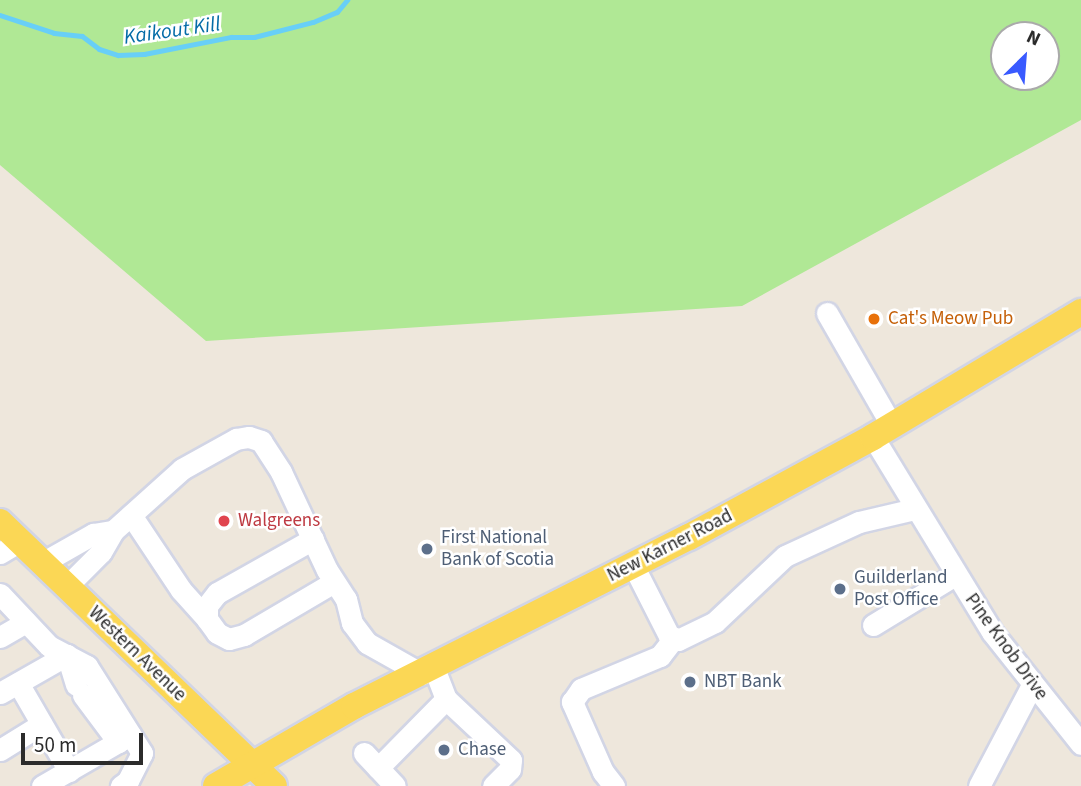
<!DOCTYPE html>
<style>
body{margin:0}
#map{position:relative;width:1081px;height:786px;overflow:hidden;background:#eee7dc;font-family:"Source Sans 3",sans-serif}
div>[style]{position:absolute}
.green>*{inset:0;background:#b0e895}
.stream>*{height:5px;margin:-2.5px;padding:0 2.5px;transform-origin:2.5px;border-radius:2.5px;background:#68cff7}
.roads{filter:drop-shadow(2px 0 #d2d5e5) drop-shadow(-2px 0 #d2d5e5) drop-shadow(0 2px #d2d5e5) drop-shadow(0 -2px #d2d5e5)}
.minor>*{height:21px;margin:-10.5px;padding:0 10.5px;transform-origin:10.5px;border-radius:10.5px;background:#fff}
.major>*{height:26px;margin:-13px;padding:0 13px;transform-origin:13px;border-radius:13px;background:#fbd755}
.dots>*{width:19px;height:19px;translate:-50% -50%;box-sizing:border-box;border:4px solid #fff;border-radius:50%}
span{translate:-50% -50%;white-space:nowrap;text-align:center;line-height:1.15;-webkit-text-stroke:5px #fff;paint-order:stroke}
.food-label{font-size:19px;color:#c56008}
.left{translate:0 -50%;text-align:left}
.health-label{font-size:19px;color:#be3a42}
.service-label{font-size:19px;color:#4e5e75}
.street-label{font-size:19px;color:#2b2b2b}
.water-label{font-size:21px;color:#046ca7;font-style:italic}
.north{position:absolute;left:990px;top:21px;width:70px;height:70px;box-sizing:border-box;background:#fff;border:2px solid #aaa;border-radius:50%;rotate:25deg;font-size:19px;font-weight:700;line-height:28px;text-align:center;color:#2b2b2b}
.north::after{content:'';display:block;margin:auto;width:24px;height:32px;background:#395aff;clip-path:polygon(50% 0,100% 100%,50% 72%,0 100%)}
.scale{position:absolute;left:21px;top:733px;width:122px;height:32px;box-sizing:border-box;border:4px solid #2b2b2b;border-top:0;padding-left:9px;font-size:21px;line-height:24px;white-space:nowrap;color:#2b2b2b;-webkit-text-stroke:5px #fff;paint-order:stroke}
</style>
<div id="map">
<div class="green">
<div style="clip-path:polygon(evenodd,0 0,1081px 0,1081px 120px,742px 306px,206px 341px,0 165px,0 0,1004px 35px,1046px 35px,1046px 77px,1004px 77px,1004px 35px)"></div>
</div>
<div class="stream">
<div style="left:0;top:15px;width:57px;rotate:18.4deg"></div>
<div style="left:54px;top:33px;width:28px;rotate:6deg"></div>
<div style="left:82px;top:36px;width:21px;rotate:37deg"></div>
<div style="left:99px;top:49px;width:20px;rotate:18deg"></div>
<div style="left:118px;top:55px;width:26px;rotate:-2deg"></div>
<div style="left:144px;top:54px;width:89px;rotate:-11.1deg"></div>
<div style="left:231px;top:37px;width:23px"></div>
<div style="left:254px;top:37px;width:61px;rotate:-14.3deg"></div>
<div style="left:313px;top:22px;width:26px;rotate:-23deg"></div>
<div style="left:337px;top:12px;width:16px;rotate:-50deg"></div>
</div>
<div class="roads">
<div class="minor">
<div style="left:827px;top:313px;width:130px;rotate:60.1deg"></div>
<div style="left:873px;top:437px;width:228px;rotate:58.6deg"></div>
<div style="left:992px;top:632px;width:143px;rotate:51.5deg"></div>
<div style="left:131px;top:515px;width:90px;rotate:56.3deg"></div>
<div style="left:181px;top:590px;width:39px;rotate:48deg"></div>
<div style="left:313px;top:539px;width:110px;rotate:150.6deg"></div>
<div style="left:217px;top:593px;width:16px;rotate:128deg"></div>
<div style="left:207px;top:606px;width:13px;rotate:90deg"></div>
<div style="left:207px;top:619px;width:17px;rotate:54deg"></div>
<div style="left:217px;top:633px;width:13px;rotate:27deg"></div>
<div style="left:229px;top:639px;width:16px;rotate:-15deg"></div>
<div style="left:244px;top:635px;width:104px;rotate:-30.5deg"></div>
<div style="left:0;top:553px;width:23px;rotate:-31deg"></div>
<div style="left:42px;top:563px;width:59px;rotate:-29.6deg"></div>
<div style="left:93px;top:534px;width:20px;rotate:-9deg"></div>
<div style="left:633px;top:565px;width:80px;rotate:63.1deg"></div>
<div style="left:669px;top:636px;width:10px;rotate:24deg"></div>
<div style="left:678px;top:640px;width:41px;rotate:-25.9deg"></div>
<div style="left:715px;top:622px;width:96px;rotate:-43.3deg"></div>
<div style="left:785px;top:556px;width:81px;rotate:-24.7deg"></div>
<div style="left:859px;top:522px;width:57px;rotate:-13.1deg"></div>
<div style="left:66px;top:587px;width:49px;rotate:-45deg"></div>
<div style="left:101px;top:552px;width:24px;rotate:-60deg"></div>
<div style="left:113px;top:531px;width:93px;rotate:-41.9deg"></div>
<div style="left:182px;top:469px;width:62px;rotate:-29.1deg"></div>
<div style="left:236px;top:439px;width:13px;rotate:-9deg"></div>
<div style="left:249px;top:437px;width:13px;rotate:18deg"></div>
<div style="left:261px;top:441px;width:37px;rotate:57deg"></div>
<div style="left:281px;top:472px;width:108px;rotate:64.9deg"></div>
<div style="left:327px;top:570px;width:35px;rotate:57deg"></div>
<div style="left:346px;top:599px;width:25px;rotate:76deg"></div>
<div style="left:352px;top:623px;width:25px;rotate:53deg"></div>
<div style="left:367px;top:643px;width:63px;rotate:29.4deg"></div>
<div style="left:0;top:594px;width:71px;rotate:46.7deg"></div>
<div style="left:49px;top:646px;width:43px;rotate:27.8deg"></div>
<div style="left:87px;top:666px;width:103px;rotate:57.7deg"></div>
<div style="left:142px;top:753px;width:31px;rotate:117deg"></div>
<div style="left:128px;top:781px;width:9px;rotate:144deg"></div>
<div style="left:873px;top:625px;width:96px;rotate:-31.4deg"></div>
<div style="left:0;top:637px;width:30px;rotate:-30deg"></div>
<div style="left:67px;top:655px;width:31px;rotate:73deg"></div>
<div style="left:434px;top:668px;width:33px;rotate:69deg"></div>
<div style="left:446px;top:699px;width:89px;rotate:43.2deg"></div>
<div style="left:511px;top:760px;width:9px;rotate:96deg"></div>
<div style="left:510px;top:769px;width:24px;rotate:135deg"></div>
<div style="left:18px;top:683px;width:102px;rotate:59.9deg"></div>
<div style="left:0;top:693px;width:77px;rotate:-29.6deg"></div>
<div style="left:83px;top:695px;width:59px;rotate:53.3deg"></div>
<div style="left:0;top:750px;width:49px;rotate:-31.8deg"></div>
<div style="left:364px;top:753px;width:45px;rotate:46.8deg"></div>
<div style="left:378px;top:768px;width:97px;rotate:-45.4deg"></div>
<div style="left:42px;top:786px;width:102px;rotate:-30.1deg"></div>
<div style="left:614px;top:786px;width:18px;rotate:-128deg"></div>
<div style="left:603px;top:772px;width:77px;rotate:-113.9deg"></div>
<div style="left:572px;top:702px;width:16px;rotate:-55deg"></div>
<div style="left:581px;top:689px;width:86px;rotate:-22.7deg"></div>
<div style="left:660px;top:656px;width:23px;rotate:-52deg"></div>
<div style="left:979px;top:786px;width:114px;rotate:-62.3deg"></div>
</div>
<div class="major">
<div style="left:0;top:522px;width:380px;rotate:43.9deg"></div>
<div style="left:216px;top:786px;width:160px;rotate:-30.1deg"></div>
<div style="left:354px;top:706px;width:375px;rotate:-26.8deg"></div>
<div style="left:689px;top:537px;width:209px;rotate:-28.5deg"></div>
<div style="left:873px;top:437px;width:243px;rotate:-31deg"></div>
</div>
</div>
<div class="dots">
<div style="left:874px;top:319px;background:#e8710a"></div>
<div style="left:224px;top:521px;background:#e0444e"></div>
<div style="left:427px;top:549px;background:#5c6f8a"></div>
<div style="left:840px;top:589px;background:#5c6f8a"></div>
<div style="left:690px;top:682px;background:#5c6f8a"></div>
<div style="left:444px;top:750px;background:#5c6f8a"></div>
</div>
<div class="food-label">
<span class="left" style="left:888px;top:319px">Cat's Meow Pub</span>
</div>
<div class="health-label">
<span class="left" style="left:238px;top:521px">Walgreens</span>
</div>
<div class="service-label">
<span class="left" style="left:441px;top:549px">First National<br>Bank of Scotia</span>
<span class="left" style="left:854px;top:589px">Guilderland<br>Post Office</span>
<span class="left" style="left:704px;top:682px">NBT Bank</span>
<span class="left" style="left:458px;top:750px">Chase</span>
</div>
<div class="street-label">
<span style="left:670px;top:546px;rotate:-27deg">New Karner Road</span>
<span style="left:1006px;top:647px;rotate:54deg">Pine Knob Drive</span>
<span style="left:137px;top:654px;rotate:44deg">Western Avenue</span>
</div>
<div class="water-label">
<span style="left:172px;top:30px;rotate:-8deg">Kaikout Kill</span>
</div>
<div class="north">N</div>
<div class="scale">50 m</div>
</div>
